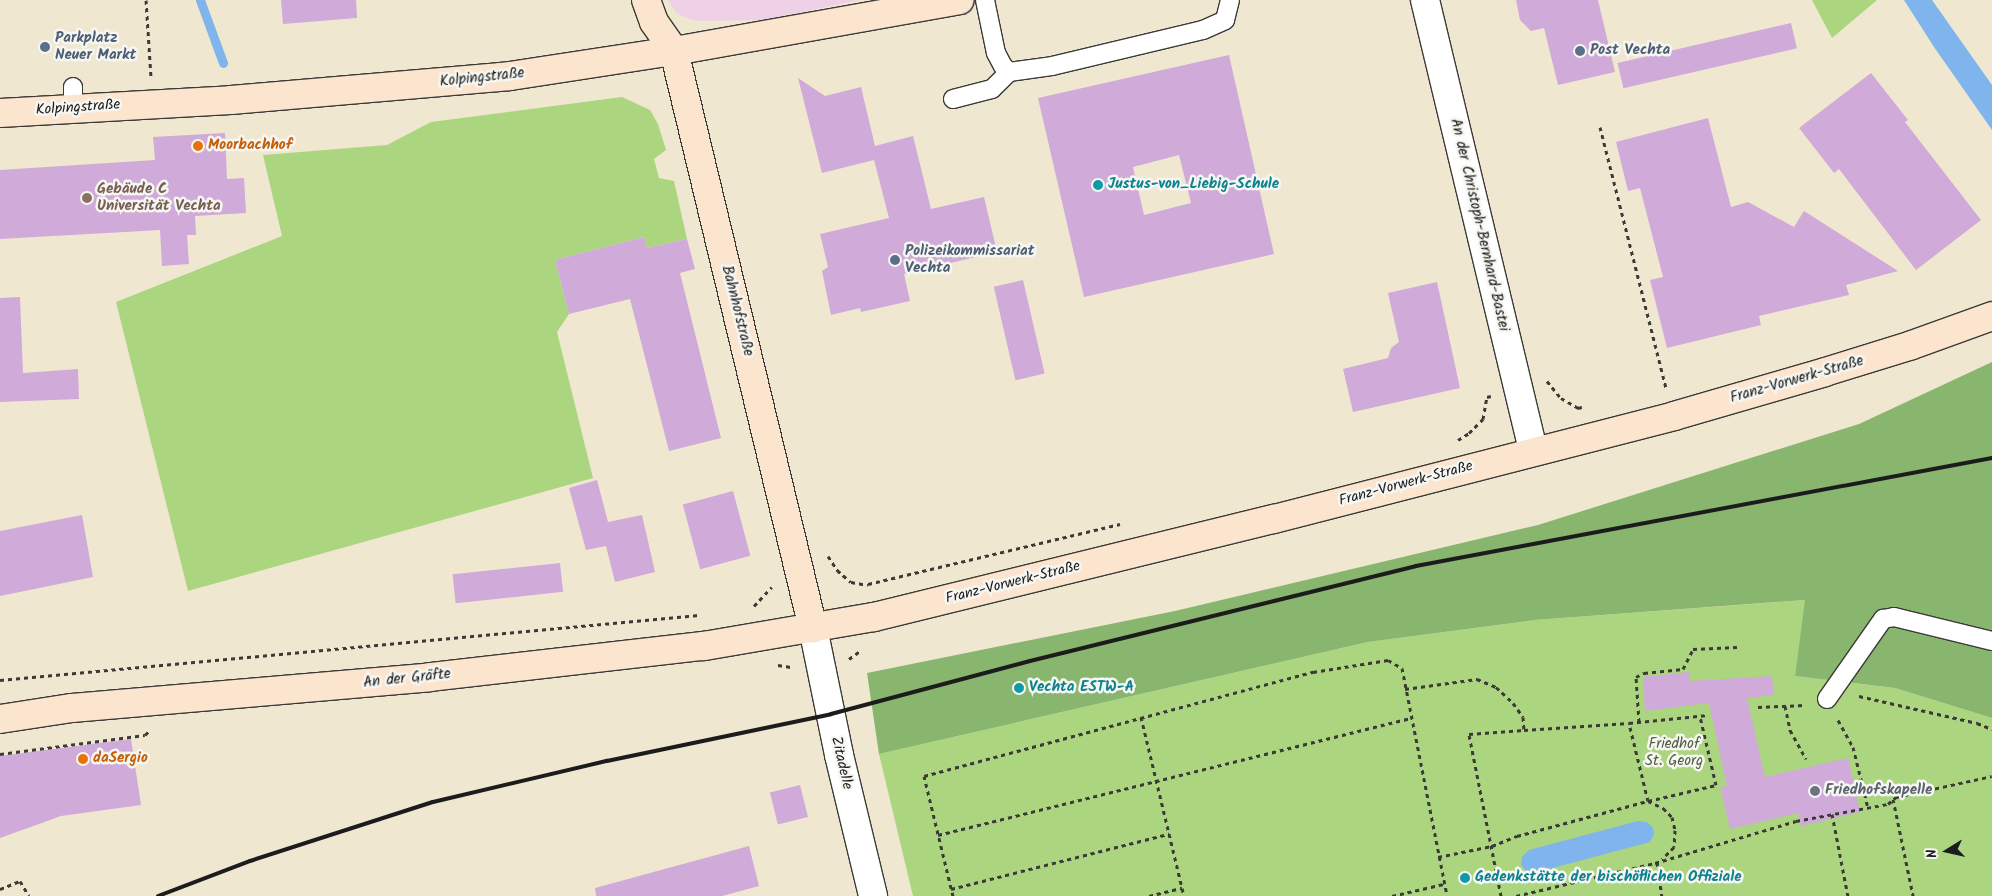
<!DOCTYPE html>
<meta charset="utf-8">
<style>
body{margin:0}
#map{position:relative;width:1992px;height:896px;overflow:hidden;background:#f0e7d1;font-family:Kalam,sans-serif}
div>[style]{position:absolute}
.built>*{inset:0;background:#eed0e7}
.green>*{inset:0;background:#acd580}
.forest>*{inset:0;background:#89b66e}
.water>*{inset:0;background:#80b4ed}
.stream>*{height:9px;margin:-4.5px;padding:0 4.5px;transform-origin:4.5px;border-radius:4.5px;background:#80b4ed}
.building>*{inset:0;background:#d0aad9;transform-origin:0 0}
.path>*{height:3px;margin-top:-1.5px;transform-origin:0;background:repeating-linear-gradient(90deg,#3c3a37 0 4px,transparent 0 8px)}
.roads{filter:drop-shadow(1px 0 #3c3a37) drop-shadow(-1px 0 #3c3a37) drop-shadow(0 1px #3c3a37) drop-shadow(0 -1px #3c3a37)}
.lane>*{height:18px;margin:-9px;padding:0 9px;transform-origin:9px;border-radius:9px;background:#fff}
.street>*{height:28px;margin:-14px;padding:0 14px;transform-origin:14px;border-radius:14px;background:#fff}
.secondary>*{height:28px;margin:-14px;padding:0 14px;transform-origin:14px;border-radius:14px;background:#fce5cf}
.rail>*{height:4px;margin:-2px;padding:0 2px;transform-origin:2px;border-radius:2px;background:#1c1c1c}
.dots>*{width:14px;height:14px;translate:-50% -50%;box-sizing:border-box;border:2px solid #f6f6f2;border-radius:50%}
span{translate:-50% -50%;white-space:nowrap;text-align:center;line-height:1.15;-webkit-text-stroke:5px #f6f6f2;paint-order:stroke}
.service-label{font-size:15px;color:#4e5e75;font-weight:700}
.left{translate:0 -50%;text-align:left}
.street-label{font-size:15px;color:#1c1c1c}
.food-label{font-size:15px;color:#c56008;font-weight:700}
.culture-label{font-size:15px;color:#0d838f;font-weight:700}
.education-label{font-size:15px;color:#785e54;font-weight:700}
.park-label{font-size:15px;color:#4e5d3f}
.worship-label{font-size:15px;color:#5b616d;font-weight:700}
.north{position:absolute;left:1922px;top:826px;width:50px;height:50px;-webkit-text-stroke:4px #f6f6f2;paint-order:stroke;rotate:260deg;font-size:14px;font-weight:700;line-height:20px;text-align:center;color:#1c1c1c}
.north::after{content:'';display:block;margin:auto;width:18px;height:22px;background:#1c1c1c;clip-path:polygon(50% 0,100% 100%,50% 72%,0 100%)}
</style>
<div id="map">
<div class="built">
<div style="clip-path:polygon(668px 0,859px 0,763px 20px,696px 21px,677px 14px)"></div>
</div>
<div class="green">
<div style="clip-path:polygon(1812px 0,1877px 0,1832px 38px)"></div>
<div style="clip-path:polygon(622px 97px,650px 110px,658px 124px,666px 150px,654px 159px,659px 178px,674px 181px,687px 239px,647px 248px,644px 237px,555px 260px,569px 314px,557px 332px,593px 478px,188px 591px,116px 302px,282px 236px,263px 155px,387px 145px,431px 122px)"></div>
<div style="clip-path:polygon(1806px 600px,1795px 676px,1895px 688px,1992px 718px,1992px 896px,913px 896px,879px 754px,1368px 642px,1535px 620px)"></div>
</div>
<div class="forest">
<div style="clip-path:polygon(1992px 362px,1992px 718px,1895px 688px,1795px 676px,1805px 600px,1535px 620px,1368px 642px,879px 754px,867px 673px,1175px 611px,1538px 525px,1859px 424px)"></div>
</div>
<div class="water">
<div style="clip-path:polygon(1904px 0,1932px 0,1992px 85px,1992px 130px,1934px 47px)"></div>
<div style="clip-path:polygon(1638px 821px,1647px 822px,1653px 828px,1654px 834px,1650px 842px,1534px 873px,1527px 872px,1521px 865px,1522px 857px,1529px 850px)"></div>
</div>
<div class="stream">
<div style="left:200px;top:0;width:67px;rotate:69.9deg"></div>
</div>
<div class="building">
<div style="clip-path:polygon(281px 0,356px 0,357px 18px,283px 24px)"></div>
<div style="clip-path:polygon(1516px 0,1598px 0,1615px 72px,1558px 85px,1544px 28px,1531px 31px,1520px 20px)"></div>
<div style="left:1791px;top:23px;width:26px;height:178px;rotate:77deg"></div>
<div style="clip-path:polygon(evenodd,1229px 55px,1274px 254px,1084px 297px,1038px 98px,1229px 55px,1179px 155px,1191px 203px,1144px 215px,1133px 167px,1179px 155px)"></div>
<div style="clip-path:polygon(1871px 73px,1908px 120px,1905px 122px,1981px 220px,1916px 270px,1839px 169px,1834px 173px,1799px 128px)"></div>
<div style="clip-path:polygon(798px 78px,825px 96px,861px 87px,875px 146px,913px 136px,931px 209px,984px 197px,997px 252px,904px 274px,910px 301px,861px 312px,860px 308px,831px 315px,822px 271px,828px 267px,820px 234px,889px 218px,874px 160px,822px 173px)"></div>
<div style="clip-path:polygon(1708px 118px,1731px 207px,1748px 202px,1794px 227px,1804px 211px,1898px 271px,1846px 285px,1849px 295px,1759px 316px,1761px 325px,1667px 348px,1650px 280px,1663px 277px,1640px 188px,1628px 191px,1616px 142px)"></div>
<div style="clip-path:polygon(225px 133px,227px 179px,244px 178px,246px 213px,195px 216px,196px 235px,187px 235px,189px 264px,162px 266px,160px 230px,0 239px,0 170px,155px 160px,153px 137px)"></div>
<div style="clip-path:polygon(644px 237px,647px 248px,687px 239px,695px 269px,680px 273px,721px 438px,669px 451px,630px 299px,569px 314px,555px 260px)"></div>
<div style="left:1023px;top:280px;width:96px;height:30px;rotate:77deg"></div>
<div style="clip-path:polygon(1437px 282px,1460px 388px,1353px 412px,1343px 369px,1388px 358px,1391px 348px,1399px 342px,1388px 293px)"></div>
<div style="clip-path:polygon(20px 297px,23px 373px,78px 369px,79px 399px,0 402px,0 298px)"></div>
<div style="clip-path:polygon(597px 480px,608px 522px,642px 515px,655px 572px,615px 582px,606px 546px,586px 550px,569px 488px)"></div>
<div style="left:733px;top:491px;width:67px;height:52px;rotate:75deg"></div>
<div style="clip-path:polygon(82px 515px,93px 577px,0 596px,0 531px)"></div>
<div style="left:560px;top:563px;width:29px;height:108px;rotate:84deg"></div>
<div style="clip-path:polygon(1689px 672px,1690px 681px,1772px 676px,1774px 695px,1747px 698px,1765px 777px,1848px 758px,1860px 812px,1801px 826px,1798px 813px,1730px 829px,1720px 787px,1727px 786px,1709px 703px,1645px 711px,1643px 677px)"></div>
<div style="clip-path:polygon(131px 739px,141px 805px,61px 816px,0 838px,0 756px)"></div>
<div style="left:800px;top:785px;width:33px;height:31px;rotate:76deg"></div>
<div style="clip-path:polygon(749px 846px,759px 886px,722px 896px,596px 896px,595px 888px)"></div>
</div>
<div class="path">
<div style="left:146px;top:0;width:77px;rotate:86.3deg"></div>
<div style="left:1600px;top:127px;width:269px;rotate:75.8deg"></div>
<div style="left:1547px;top:381px;width:22px;rotate:51deg"></div>
<div style="left:1561px;top:398px;width:20px;rotate:30deg"></div>
<div style="left:1578px;top:408px;width:4px;rotate:-14deg"></div>
<div style="left:1458px;top:440px;width:13px;rotate:-32deg"></div>
<div style="left:1469px;top:433px;width:20px;rotate:-45deg"></div>
<div style="left:1483px;top:419px;width:22px;rotate:-80deg"></div>
<div style="left:1487px;top:397px;width:4px;rotate:-14deg"></div>
<div style="left:828px;top:556px;width:17px;rotate:57deg"></div>
<div style="left:837px;top:570px;width:18px;rotate:41deg"></div>
<div style="left:851px;top:582px;width:17px;rotate:10deg"></div>
<div style="left:868px;top:584px;width:259px;rotate:-13.4deg"></div>
<div style="left:754px;top:606px;width:26px;rotate:-47deg"></div>
<div style="left:849px;top:659px;width:14px;rotate:-36deg"></div>
<div style="left:778px;top:665px;width:13px;rotate:9deg"></div>
<div style="left:0;top:680px;width:702px;rotate:-5.31deg"></div>
<div style="left:1405px;top:689px;width:73px;rotate:-7.9deg"></div>
<div style="left:1477px;top:679px;width:21px;rotate:23deg"></div>
<div style="left:1496px;top:687px;width:23px;rotate:43deg"></div>
<div style="left:1513px;top:703px;width:17px;rotate:54deg"></div>
<div style="left:1523px;top:717px;width:13px;rotate:86deg"></div>
<div style="left:1524px;top:730px;width:105px;rotate:-3.8deg"></div>
<div style="left:1859px;top:696px;width:121px;rotate:12.9deg"></div>
<div style="left:1977px;top:723px;width:16px;rotate:22deg"></div>
<div style="left:1785px;top:706px;width:25px;rotate:78deg"></div>
<div style="left:1790px;top:730px;width:33px;rotate:61deg"></div>
<div style="left:1758px;top:707px;width:47px;rotate:-2.4deg"></div>
<div style="left:1141px;top:717px;width:184px;rotate:76.5deg"></div>
<div style="left:1838px;top:720px;width:31px;rotate:61deg"></div>
<div style="left:1853px;top:747px;width:63px;rotate:76.2deg"></div>
<div style="left:1639px;top:722px;width:45px;rotate:-93.8deg"></div>
<div style="left:1636px;top:677px;width:9px;rotate:-27deg"></div>
<div style="left:1644px;top:673px;width:39px;rotate:-6deg"></div>
<div style="left:1683px;top:669px;width:22px;rotate:-63deg"></div>
<div style="left:1693px;top:649px;width:44px;rotate:-2.6deg"></div>
<div style="left:0;top:754px;width:146px;rotate:-7.5deg"></div>
<div style="left:145px;top:735px;width:6px;rotate:-45deg"></div>
<div style="left:1893px;top:799px;width:99px;rotate:78.3deg"></div>
<div style="left:1648px;top:801px;width:70px;rotate:-13.2deg"></div>
<div style="left:1716px;top:785px;width:71px;rotate:-103.1deg"></div>
<div style="left:1648px;top:801px;width:17px;rotate:25deg"></div>
<div style="left:1663px;top:808px;width:13px;rotate:45deg"></div>
<div style="left:1672px;top:817px;width:13px;rotate:77deg"></div>
<div style="left:1675px;top:830px;width:17px;rotate:93deg"></div>
<div style="left:1674px;top:847px;width:17px;rotate:135deg"></div>
<div style="left:1832px;top:814px;width:84px;rotate:79deg"></div>
<div style="left:938px;top:835px;width:487px;rotate:-13.9deg"></div>
<div style="left:1438px;top:857px;width:55px;rotate:-11.5deg"></div>
<div style="left:1492px;top:846px;width:27px;rotate:-22deg"></div>
<div style="left:1517px;top:836px;width:136px;rotate:-15deg"></div>
<div style="left:1648px;top:801px;width:80px;rotate:-103.7deg"></div>
<div style="left:1629px;top:723px;width:79px;rotate:-5.8deg"></div>
<div style="left:1657px;top:862px;width:34px;rotate:82deg"></div>
<div style="left:0;top:889px;width:22px;rotate:-22deg"></div>
<div style="left:20px;top:881px;width:17px;rotate:59deg"></div>
<div style="left:951px;top:889px;width:225px;rotate:-14.2deg"></div>
<div style="left:953px;top:896px;width:123px;rotate:-103.6deg"></div>
<div style="left:924px;top:776px;width:403px;rotate:-15deg"></div>
<div style="left:1313px;top:672px;width:76px;rotate:-9.1deg"></div>
<div style="left:1388px;top:660px;width:16px;rotate:30deg"></div>
<div style="left:1402px;top:668px;width:232px;rotate:78.8deg"></div>
<div style="left:1149px;top:896px;width:34px;rotate:-14deg"></div>
<div style="left:1392px;top:896px;width:53px;rotate:-13deg"></div>
<div style="left:1501px;top:896px;width:165px;rotate:-101.2deg"></div>
<div style="left:1469px;top:734px;width:55px;rotate:-4.2deg"></div>
<div style="left:1516px;top:896px;width:143px;rotate:-13.4deg"></div>
<div style="left:1655px;top:863px;width:147px;rotate:-16.6deg"></div>
<div style="left:1796px;top:821px;width:94px;rotate:-10.5deg"></div>
<div style="left:1888px;top:804px;width:11px;rotate:-41deg"></div>
<div style="left:1896px;top:797px;width:98px;rotate:-12.3deg"></div>
</div>
<div class="roads">
<div class="lane">
<div style="left:985px;top:0;width:54px;rotate:78.3deg"></div>
<div style="left:996px;top:53px;width:15px;rotate:62deg"></div>
<div style="left:1003px;top:66px;width:8px;rotate:45deg"></div>
<div style="left:1009px;top:72px;width:43px;rotate:-7.9deg"></div>
<div style="left:1052px;top:66px;width:155px;rotate:-13.4deg"></div>
<div style="left:1203px;top:30px;width:24px;rotate:-24deg"></div>
<div style="left:1225px;top:20px;width:21px;rotate:-76deg"></div>
<div style="left:73px;top:87px;width:21px;rotate:90deg"></div>
<div style="left:953px;top:99px;width:40px;rotate:-14.4deg"></div>
<div style="left:992px;top:89px;width:24px;rotate:-45deg"></div>
<div style="left:1827px;top:699px;width:98px;rotate:-55deg"></div>
<div style="left:1883px;top:619px;width:11px;rotate:-10deg"></div>
<div style="left:1894px;top:617px;width:101px;rotate:13.8deg"></div>
</div>
<div class="street">
<div style="left:1425px;top:0;width:464px;rotate:76.5deg"></div>
<div style="left:813px;top:628px;width:130px;rotate:78.4deg"></div>
<div style="left:839px;top:755px;width:145px;rotate:76.4deg"></div>
</div>
<div class="secondary">
<div style="left:646px;top:0;width:23px;rotate:70deg"></div>
<div style="left:654px;top:22px;width:35px;rotate:55deg"></div>
<div style="left:674px;top:51px;width:594px;rotate:76.46deg"></div>
<div style="left:0;top:113px;width:231px;rotate:-3.2deg"></div>
<div style="left:231px;top:100px;width:280px;rotate:-4.9deg"></div>
<div style="left:510px;top:76px;width:166px;rotate:-8.7deg"></div>
<div style="left:674px;top:51px;width:290px;rotate:-10.1deg"></div>
<div style="left:0;top:719px;width:73px;rotate:-8.7deg"></div>
<div style="left:72px;top:708px;width:359px;rotate:-4.9deg"></div>
<div style="left:430px;top:677px;width:276px;rotate:-6.5deg"></div>
<div style="left:704px;top:646px;width:172px;rotate:-9.7deg"></div>
<div style="left:874px;top:617px;width:412px;rotate:-13.8deg"></div>
<div style="left:1274px;top:519px;width:413px;rotate:-14.4deg"></div>
<div style="left:1674px;top:416px;width:157px;rotate:-16.2deg"></div>
<div style="left:1825px;top:372px;width:91px;rotate:-17.2deg"></div>
<div style="left:1912px;top:345px;width:85px;rotate:-19.9deg"></div>
</div>
</div>
<div class="rail">
<div style="left:158px;top:896px;width:98px;rotate:-20.8deg"></div>
<div style="left:250px;top:861px;width:192px;rotate:-17.9deg"></div>
<div style="left:433px;top:802px;width:179px;rotate:-13.3deg"></div>
<div style="left:607px;top:761px;width:229px;rotate:-11.8deg"></div>
<div style="left:831px;top:714px;width:206px;rotate:-14.9deg"></div>
<div style="left:1030px;top:661px;width:398px;rotate:-13.8deg"></div>
<div style="left:1416px;top:566px;width:586px;rotate:-10.62deg"></div>
</div>
<div class="dots">
<div style="left:45px;top:47px;background:#5c6f8a"></div>
<div style="left:1580px;top:51px;background:#5c6f8a"></div>
<div style="left:198px;top:146px;background:#e8710a"></div>
<div style="left:1098px;top:185px;background:#0f9aa8"></div>
<div style="left:87px;top:198px;background:#8d6e63"></div>
<div style="left:895px;top:260px;background:#5c6f8a"></div>
<div style="left:1019px;top:688px;background:#0f9aa8"></div>
<div style="left:83px;top:759px;background:#e8710a"></div>
<div style="left:1815px;top:791px;background:#6b7280"></div>
<div style="left:1465px;top:878px;background:#0f9aa8"></div>
</div>
<div class="service-label">
<span class="left" style="left:55px;top:47px">Parkplatz<br>Neuer Markt</span>
<span class="left" style="left:1590px;top:51px">Post Vechta</span>
<span class="left" style="left:905px;top:260px">Polizeikommissariat<br>Vechta</span>
</div>
<div class="street-label">
<span style="left:482px;top:78px;rotate:-6deg">Kolpingstraße</span>
<span style="left:78px;top:108px;rotate:-4deg">Kolpingstraße</span>
<span style="left:1479px;top:225px;rotate:77deg">An der Christoph-Bernhard-Bastei</span>
<span style="left:737px;top:311px;rotate:76deg">Bahnhofstraße</span>
<span style="left:1797px;top:380px;rotate:-16deg">Franz-Vorwerk-Straße</span>
<span style="left:1406px;top:484px;rotate:-15deg">Franz-Vorwerk-Straße</span>
<span style="left:1013px;top:583px;rotate:-14deg">Franz-Vorwerk-Straße</span>
<span style="left:407px;top:679px;rotate:-6deg">An der Gräfte</span>
<span style="left:841px;top:763px;rotate:77deg">Zitadelle</span>
</div>
<div class="food-label">
<span class="left" style="left:208px;top:146px">Moorbachhof</span>
<span class="left" style="left:93px;top:759px">daSergio</span>
</div>
<div class="culture-label">
<span class="left" style="left:1108px;top:185px">Justus-von_Liebig-Schule</span>
<span class="left" style="left:1029px;top:688px">Vechta ESTW-A</span>
<span class="left" style="left:1475px;top:878px">Gedenkstätte der bischöflichen Offiziale</span>
</div>
<div class="education-label">
<span class="left" style="left:97px;top:198px">Gebäude C<br>Universität Vechta</span>
</div>
<div class="park-label">
<span style="left:1674px;top:753px">Friedhof<br>St. Georg</span>
</div>
<div class="worship-label">
<span class="left" style="left:1825px;top:791px">Friedhofskapelle</span>
</div>
<div class="north">N</div>
</div>
